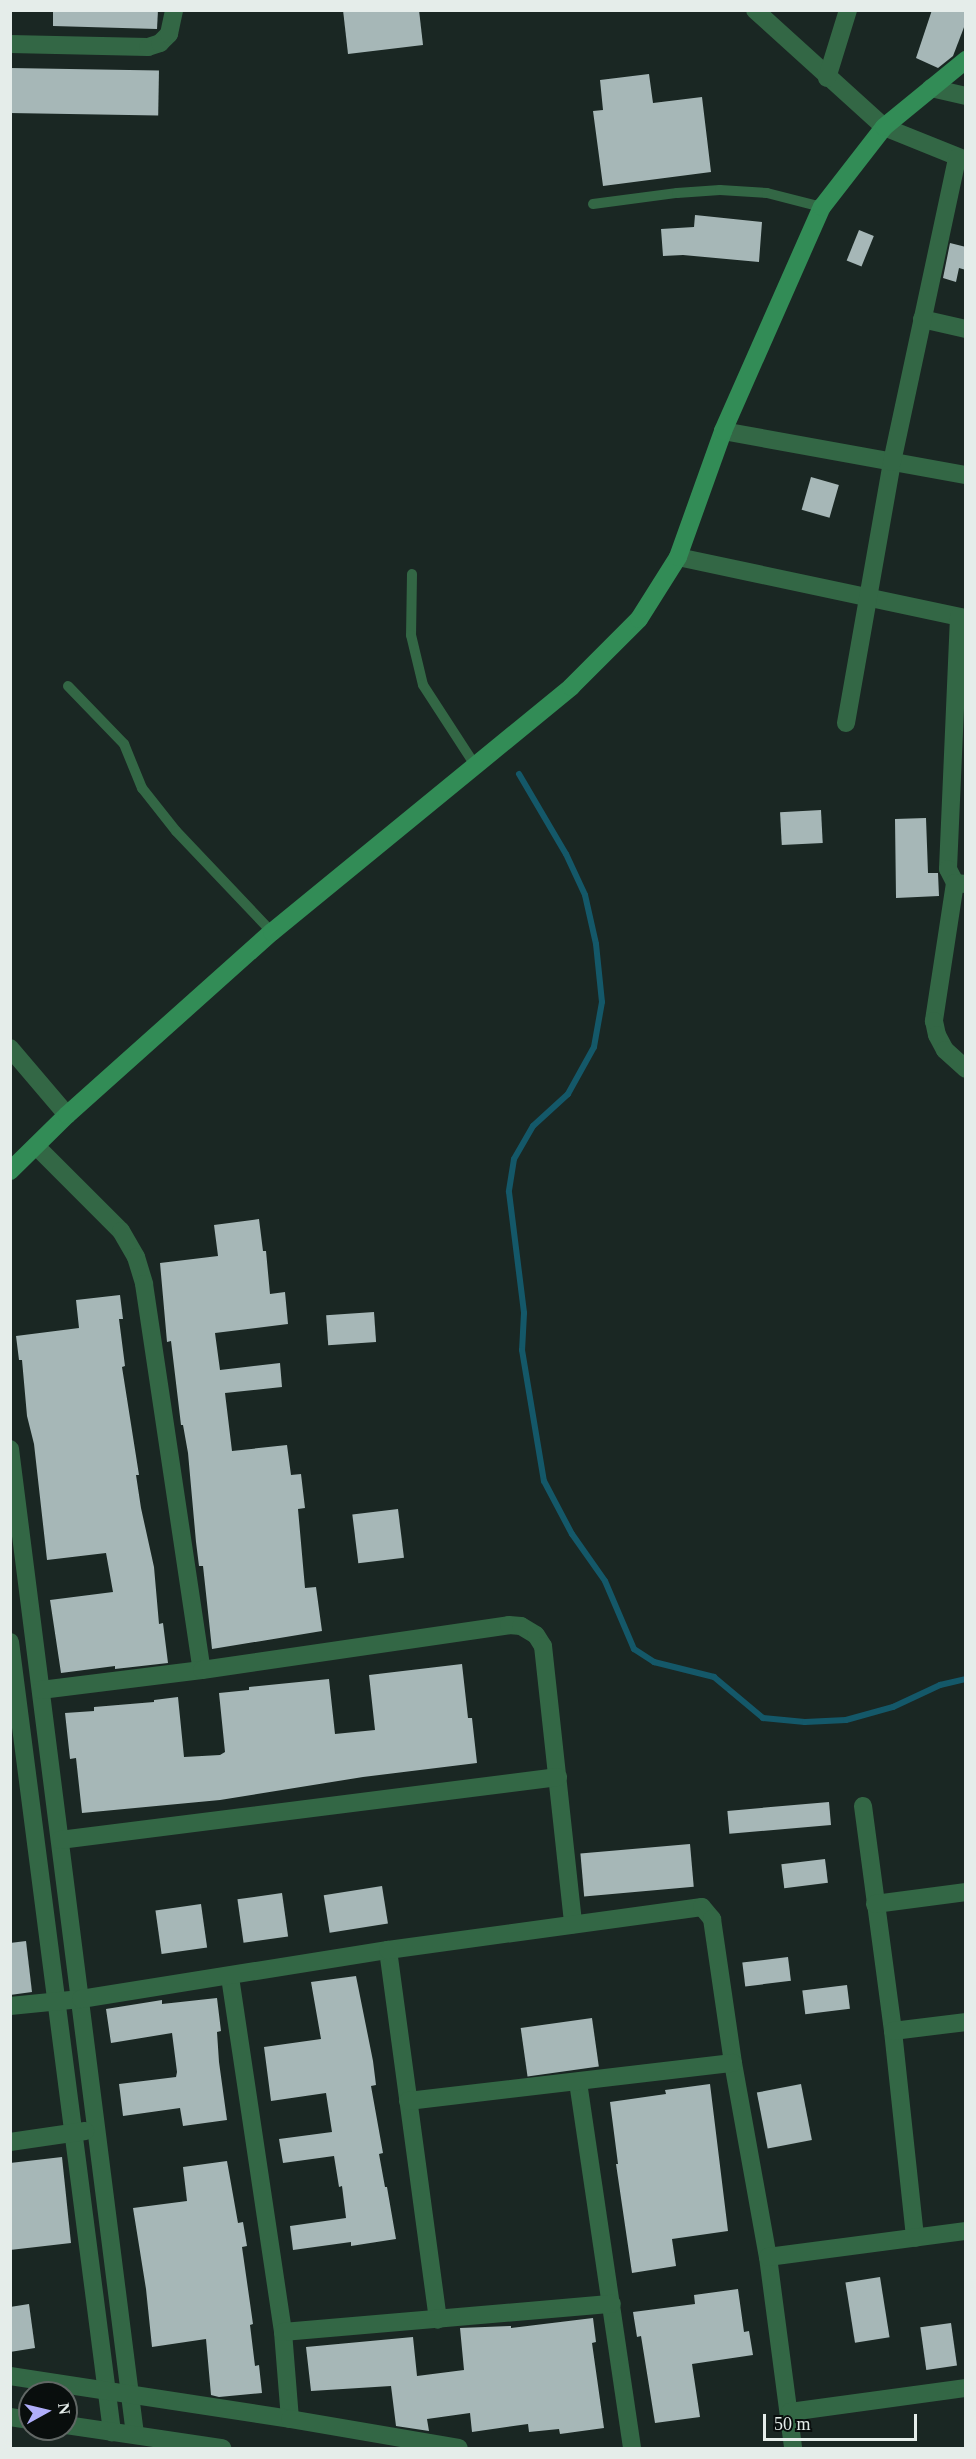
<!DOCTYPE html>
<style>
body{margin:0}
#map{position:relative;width:976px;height:2459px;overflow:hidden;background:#1a2723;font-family:Georgia,serif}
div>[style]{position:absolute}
.stream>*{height:6px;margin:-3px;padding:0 3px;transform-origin:3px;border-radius:3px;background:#145869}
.building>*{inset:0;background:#a6b7b7;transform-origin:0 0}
.lane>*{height:10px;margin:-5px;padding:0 5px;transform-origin:5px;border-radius:5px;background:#336745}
.street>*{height:18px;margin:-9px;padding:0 9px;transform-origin:9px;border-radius:9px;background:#336745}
.secondary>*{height:18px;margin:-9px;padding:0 9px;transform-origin:9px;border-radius:9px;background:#328c56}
span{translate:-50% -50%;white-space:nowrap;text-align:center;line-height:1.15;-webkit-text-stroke:6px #090e0d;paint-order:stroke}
.frame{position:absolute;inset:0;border:12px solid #e5edea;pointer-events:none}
.north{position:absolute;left:18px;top:2381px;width:60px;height:60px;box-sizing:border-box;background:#090e0d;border:2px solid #616765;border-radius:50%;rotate:82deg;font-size:16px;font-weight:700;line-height:24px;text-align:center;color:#e5edea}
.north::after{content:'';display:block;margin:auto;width:21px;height:27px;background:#b0aefa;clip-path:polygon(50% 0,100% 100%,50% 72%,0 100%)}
.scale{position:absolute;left:763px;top:2414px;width:154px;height:27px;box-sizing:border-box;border:3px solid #e5edea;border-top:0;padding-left:8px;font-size:18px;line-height:21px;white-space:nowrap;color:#e5edea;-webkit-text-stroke:4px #090e0d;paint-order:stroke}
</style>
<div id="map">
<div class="stream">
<div style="left:519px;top:774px;width:93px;rotate:59.6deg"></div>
<div style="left:566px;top:854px;width:45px;rotate:65.1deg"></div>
<div style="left:585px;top:895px;width:50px;rotate:77.3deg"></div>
<div style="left:596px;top:944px;width:58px;rotate:84.1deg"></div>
<div style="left:602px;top:1002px;width:46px;rotate:100.1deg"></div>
<div style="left:594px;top:1047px;width:54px;rotate:119deg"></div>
<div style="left:568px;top:1094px;width:47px;rotate:137.6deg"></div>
<div style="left:533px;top:1126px;width:38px;rotate:120deg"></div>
<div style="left:514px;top:1159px;width:33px;rotate:99deg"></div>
<div style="left:509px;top:1192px;width:122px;rotate:82.9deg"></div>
<div style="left:524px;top:1313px;width:37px;rotate:93deg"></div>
<div style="left:522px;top:1350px;width:133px;rotate:80.5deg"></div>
<div style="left:544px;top:1481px;width:60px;rotate:62.2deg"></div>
<div style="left:572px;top:1534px;width:57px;rotate:54.9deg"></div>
<div style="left:605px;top:1581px;width:74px;rotate:66.9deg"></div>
<div style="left:634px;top:1649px;width:24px;rotate:33deg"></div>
<div style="left:654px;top:1662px;width:62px;rotate:14deg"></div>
<div style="left:714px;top:1677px;width:64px;rotate:39.9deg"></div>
<div style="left:763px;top:1718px;width:42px;rotate:5.4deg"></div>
<div style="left:805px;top:1722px;width:41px;rotate:-2.8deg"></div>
<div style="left:846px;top:1720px;width:49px;rotate:-15.5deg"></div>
<div style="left:893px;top:1707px;width:52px;rotate:-25.1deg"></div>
<div style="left:940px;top:1685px;width:27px;rotate:-13deg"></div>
</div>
<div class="building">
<div style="clip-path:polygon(53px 10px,158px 10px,157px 29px,53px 26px)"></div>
<div style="clip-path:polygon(343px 10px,419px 10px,423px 45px,348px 54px)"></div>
<div style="clip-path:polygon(932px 10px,966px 10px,966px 22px,953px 56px,938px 68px,916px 58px)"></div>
<div style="left:10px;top:68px;width:149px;height:45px;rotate:1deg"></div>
<div style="clip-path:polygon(649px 74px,653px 103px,702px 97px,711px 172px,603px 186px,593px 111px,603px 110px,600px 80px)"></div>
<div style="clip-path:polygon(695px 215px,762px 222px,759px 262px,683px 255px,663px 256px,661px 229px,694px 227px)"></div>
<div style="left:859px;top:230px;width:16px;height:33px;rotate:22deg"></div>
<div style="clip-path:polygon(950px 243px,966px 247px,966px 270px,959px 268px,956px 282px,943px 278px)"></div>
<div style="left:811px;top:477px;width:29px;height:34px;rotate:16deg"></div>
<div style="left:821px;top:810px;width:33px;height:41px;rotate:87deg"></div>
<div style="clip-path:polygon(926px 818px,928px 873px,938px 873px,939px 896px,896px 898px,895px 819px)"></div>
<div style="clip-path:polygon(259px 1219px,263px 1251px,266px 1251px,270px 1294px,285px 1292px,288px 1324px,215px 1333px,220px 1370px,280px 1363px,282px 1387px,225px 1393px,232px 1451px,287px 1445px,291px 1475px,301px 1474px,305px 1508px,298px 1509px,305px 1588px,316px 1587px,322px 1631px,212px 1649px,203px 1566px,199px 1566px,196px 1542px,188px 1453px,183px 1425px,181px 1425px,171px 1341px,167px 1342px,160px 1263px,218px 1256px,214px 1225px)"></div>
<div style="clip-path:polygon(120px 1295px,123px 1319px,119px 1319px,125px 1366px,122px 1367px,139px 1475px,136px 1475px,141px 1508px,154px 1567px,159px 1624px,163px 1623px,168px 1663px,115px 1669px,115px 1666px,61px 1673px,50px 1600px,113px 1592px,106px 1553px,47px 1560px,34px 1444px,27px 1416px,22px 1360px,19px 1360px,16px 1336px,79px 1328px,76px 1300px)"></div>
<div style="left:374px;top:1312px;width:30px;height:48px;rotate:86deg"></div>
<div style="left:398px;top:1509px;width:49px;height:46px;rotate:83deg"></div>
<div style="clip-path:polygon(462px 1664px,468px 1718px,472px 1718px,477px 1763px,363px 1777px,220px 1800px,82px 1813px,76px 1758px,70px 1759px,65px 1713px,94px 1711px,94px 1707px,154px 1702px,154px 1700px,178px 1697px,184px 1757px,220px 1755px,225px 1752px,219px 1693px,249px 1690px,249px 1687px,329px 1679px,335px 1734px,375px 1730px,369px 1675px)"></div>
<div style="left:829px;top:1802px;width:23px;height:102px;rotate:85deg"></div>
<div style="left:690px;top:1844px;width:43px;height:110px;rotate:85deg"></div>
<div style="left:825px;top:1859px;width:24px;height:44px;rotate:83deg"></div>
<div style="left:382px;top:1886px;width:38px;height:59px;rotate:81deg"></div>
<div style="left:282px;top:1893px;width:44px;height:45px;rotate:82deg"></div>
<div style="left:201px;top:1904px;width:44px;height:46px;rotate:82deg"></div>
<div style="clip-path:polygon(26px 1941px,32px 1992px,10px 1995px,10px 1943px)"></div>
<div style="left:788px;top:1957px;width:24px;height:46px;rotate:83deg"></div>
<div style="clip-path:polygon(356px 1976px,373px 2061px,376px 2085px,371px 2086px,383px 2153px,379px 2154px,385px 2187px,387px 2187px,396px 2239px,351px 2246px,351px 2242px,293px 2250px,290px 2226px,346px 2218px,342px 2186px,339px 2187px,334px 2156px,283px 2163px,279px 2139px,332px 2132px,326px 2093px,271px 2101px,264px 2047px,321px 2039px,311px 1982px)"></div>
<div style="left:847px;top:1985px;width:24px;height:45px;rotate:83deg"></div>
<div style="clip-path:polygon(217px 1998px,221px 2031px,217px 2032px,219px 2062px,227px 2120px,183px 2126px,180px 2108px,123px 2116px,119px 2084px,176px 2077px,177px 2072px,172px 2033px,111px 2043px,106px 2009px,162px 2000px,162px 2004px)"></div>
<div style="left:592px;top:2018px;width:49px;height:72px;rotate:82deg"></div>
<div style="clip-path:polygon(710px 2084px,728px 2231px,672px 2239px,676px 2266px,632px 2273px,616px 2164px,618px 2164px,610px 2102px,666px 2094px,665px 2090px)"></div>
<div style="left:801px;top:2084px;width:57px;height:45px;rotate:79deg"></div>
<div style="clip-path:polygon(62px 2157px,71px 2243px,10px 2250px,10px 2163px)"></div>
<div style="clip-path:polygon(227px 2161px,238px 2223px,243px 2222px,247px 2246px,242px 2247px,253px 2324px,250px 2325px,255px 2366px,259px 2365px,262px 2393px,219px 2397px,211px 2395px,206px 2339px,152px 2347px,146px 2289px,133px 2208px,187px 2201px,183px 2167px)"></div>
<div style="left:880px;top:2277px;width:61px;height:35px;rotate:81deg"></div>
<div style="clip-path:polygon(738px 2289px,744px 2332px,749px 2331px,753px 2355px,692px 2364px,700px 2417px,655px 2423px,641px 2336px,637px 2337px,633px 2312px,695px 2304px,694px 2295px)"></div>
<div style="clip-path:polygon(29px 2304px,35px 2348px,10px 2352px,10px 2307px)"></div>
<div style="clip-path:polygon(593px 2318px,596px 2342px,592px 2343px,604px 2428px,560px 2434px,559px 2429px,529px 2432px,528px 2424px,472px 2432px,470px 2413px,427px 2419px,429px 2431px,396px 2426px,391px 2386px,311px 2391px,306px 2347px,413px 2337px,417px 2376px,464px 2370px,460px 2328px,511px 2326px,511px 2328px)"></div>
<div style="left:951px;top:2323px;width:43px;height:31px;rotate:82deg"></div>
</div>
<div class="lane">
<div style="left:593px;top:204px;width:85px;rotate:-7.5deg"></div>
<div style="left:677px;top:193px;width:43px;rotate:-4deg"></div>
<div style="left:720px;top:190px;width:47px;rotate:3.7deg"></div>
<div style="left:767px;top:193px;width:57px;rotate:14.3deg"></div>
<div style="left:412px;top:574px;width:61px;rotate:90.9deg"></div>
<div style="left:411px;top:635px;width:51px;rotate:76.5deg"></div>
<div style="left:423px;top:685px;width:95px;rotate:57deg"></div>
<div style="left:68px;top:686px;width:81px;rotate:46deg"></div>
<div style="left:124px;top:744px;width:48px;rotate:67.8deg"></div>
<div style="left:142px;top:788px;width:55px;rotate:51.7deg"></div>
<div style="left:176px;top:831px;width:139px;rotate:46.5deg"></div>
</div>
<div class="street">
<div style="left:755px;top:10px;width:174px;rotate:42.2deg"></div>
<div style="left:884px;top:127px;width:88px;rotate:21.9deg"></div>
<div style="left:10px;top:44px;width:138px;rotate:1.2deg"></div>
<div style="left:148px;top:47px;width:13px;rotate:-18deg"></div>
<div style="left:160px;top:43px;width:13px;rotate:-45deg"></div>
<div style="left:169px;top:34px;width:25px;rotate:-78deg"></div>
<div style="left:827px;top:78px;width:71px;rotate:-72.8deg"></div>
<div style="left:931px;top:88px;width:36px;rotate:13deg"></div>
<div style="left:922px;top:319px;width:45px;rotate:12.8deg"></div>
<div style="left:723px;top:431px;width:247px;rotate:10.3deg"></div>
<div style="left:678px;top:557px;width:294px;rotate:12deg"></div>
<div style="left:959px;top:617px;width:252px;rotate:92.5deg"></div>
<div style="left:948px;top:869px;width:16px;rotate:63deg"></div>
<div style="left:955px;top:883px;width:11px;rotate:5deg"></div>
<div style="left:846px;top:723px;width:265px;rotate:-80deg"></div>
<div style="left:892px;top:462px;width:311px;rotate:-77.9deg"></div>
<div style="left:955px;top:883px;width:140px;rotate:98.7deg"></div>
<div style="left:934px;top:1021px;width:14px;rotate:78deg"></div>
<div style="left:937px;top:1035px;width:17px;rotate:62deg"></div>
<div style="left:945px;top:1050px;width:28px;rotate:42deg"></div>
<div style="left:10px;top:1048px;width:88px;rotate:49.6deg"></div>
<div style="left:36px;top:1146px;width:120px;rotate:45deg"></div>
<div style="left:121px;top:1231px;width:30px;rotate:60deg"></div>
<div style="left:136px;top:1257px;width:28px;rotate:73deg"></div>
<div style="left:144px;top:1284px;width:390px;rotate:81.5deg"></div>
<div style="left:10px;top:1449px;width:993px;rotate:82.77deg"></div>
<div style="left:10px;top:1642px;width:797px;rotate:82.64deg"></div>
<div style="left:41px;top:1690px;width:162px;rotate:-7.1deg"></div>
<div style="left:202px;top:1670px;width:310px;rotate:-8.3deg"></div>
<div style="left:509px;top:1625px;width:12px;rotate:5deg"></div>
<div style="left:521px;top:1626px;width:17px;rotate:31deg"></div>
<div style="left:536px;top:1635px;width:13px;rotate:58deg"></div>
<div style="left:543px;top:1646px;width:280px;rotate:83.8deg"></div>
<div style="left:863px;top:1806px;width:227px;rotate:82.4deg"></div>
<div style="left:893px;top:2031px;width:208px;rotate:83.9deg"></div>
<div style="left:60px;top:1840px;width:502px;rotate:-7.21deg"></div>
<div style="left:875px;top:1904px;width:92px;rotate:-7.5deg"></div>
<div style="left:388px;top:1950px;width:373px;rotate:82.3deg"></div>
<div style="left:230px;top:1977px;width:359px;rotate:81.5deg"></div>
<div style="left:283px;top:2332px;width:87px;rotate:85.4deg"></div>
<div style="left:10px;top:2006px;width:71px;rotate:-5.6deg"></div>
<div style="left:81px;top:1999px;width:311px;rotate:-9.1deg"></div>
<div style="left:388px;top:1950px;width:317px;rotate:-7.8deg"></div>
<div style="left:702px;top:1907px;width:16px;rotate:50deg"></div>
<div style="left:712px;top:1919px;width:146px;rotate:81.7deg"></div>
<div style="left:733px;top:2063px;width:197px;rotate:79.8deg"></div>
<div style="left:768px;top:2257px;width:193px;rotate:82.5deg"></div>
<div style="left:893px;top:2031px;width:74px;rotate:-7deg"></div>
<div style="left:578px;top:2082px;width:370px;rotate:81.6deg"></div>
<div style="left:408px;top:2101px;width:327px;rotate:-6.7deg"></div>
<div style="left:10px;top:2142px;width:76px;rotate:-8.3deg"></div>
<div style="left:768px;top:2257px;width:200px;rotate:-7.5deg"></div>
<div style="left:283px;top:2332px;width:330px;rotate:-4.9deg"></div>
<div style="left:10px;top:2376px;width:283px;rotate:8.7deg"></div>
<div style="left:290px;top:2419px;width:171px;rotate:9.7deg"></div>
<div style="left:790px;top:2412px;width:178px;rotate:-7.8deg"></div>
<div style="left:10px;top:2417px;width:20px;rotate:9deg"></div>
<div style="left:66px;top:2425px;width:158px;rotate:8.4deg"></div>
</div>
<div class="secondary">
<div style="left:10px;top:1171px;width:80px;rotate:-44.5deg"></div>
<div style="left:67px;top:1115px;width:275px;rotate:-41.8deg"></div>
<div style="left:272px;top:932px;width:387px;rotate:-39.3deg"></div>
<div style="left:571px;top:687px;width:96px;rotate:-45deg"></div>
<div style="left:639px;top:619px;width:73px;rotate:-57.8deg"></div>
<div style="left:678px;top:557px;width:134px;rotate:-70.3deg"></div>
<div style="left:723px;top:431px;width:245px;rotate:-66.2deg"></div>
<div style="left:822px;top:207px;width:101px;rotate:-52.2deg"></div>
<div style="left:884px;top:127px;width:106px;rotate:-39.3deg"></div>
</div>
<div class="frame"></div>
<div class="north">N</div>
<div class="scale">50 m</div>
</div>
